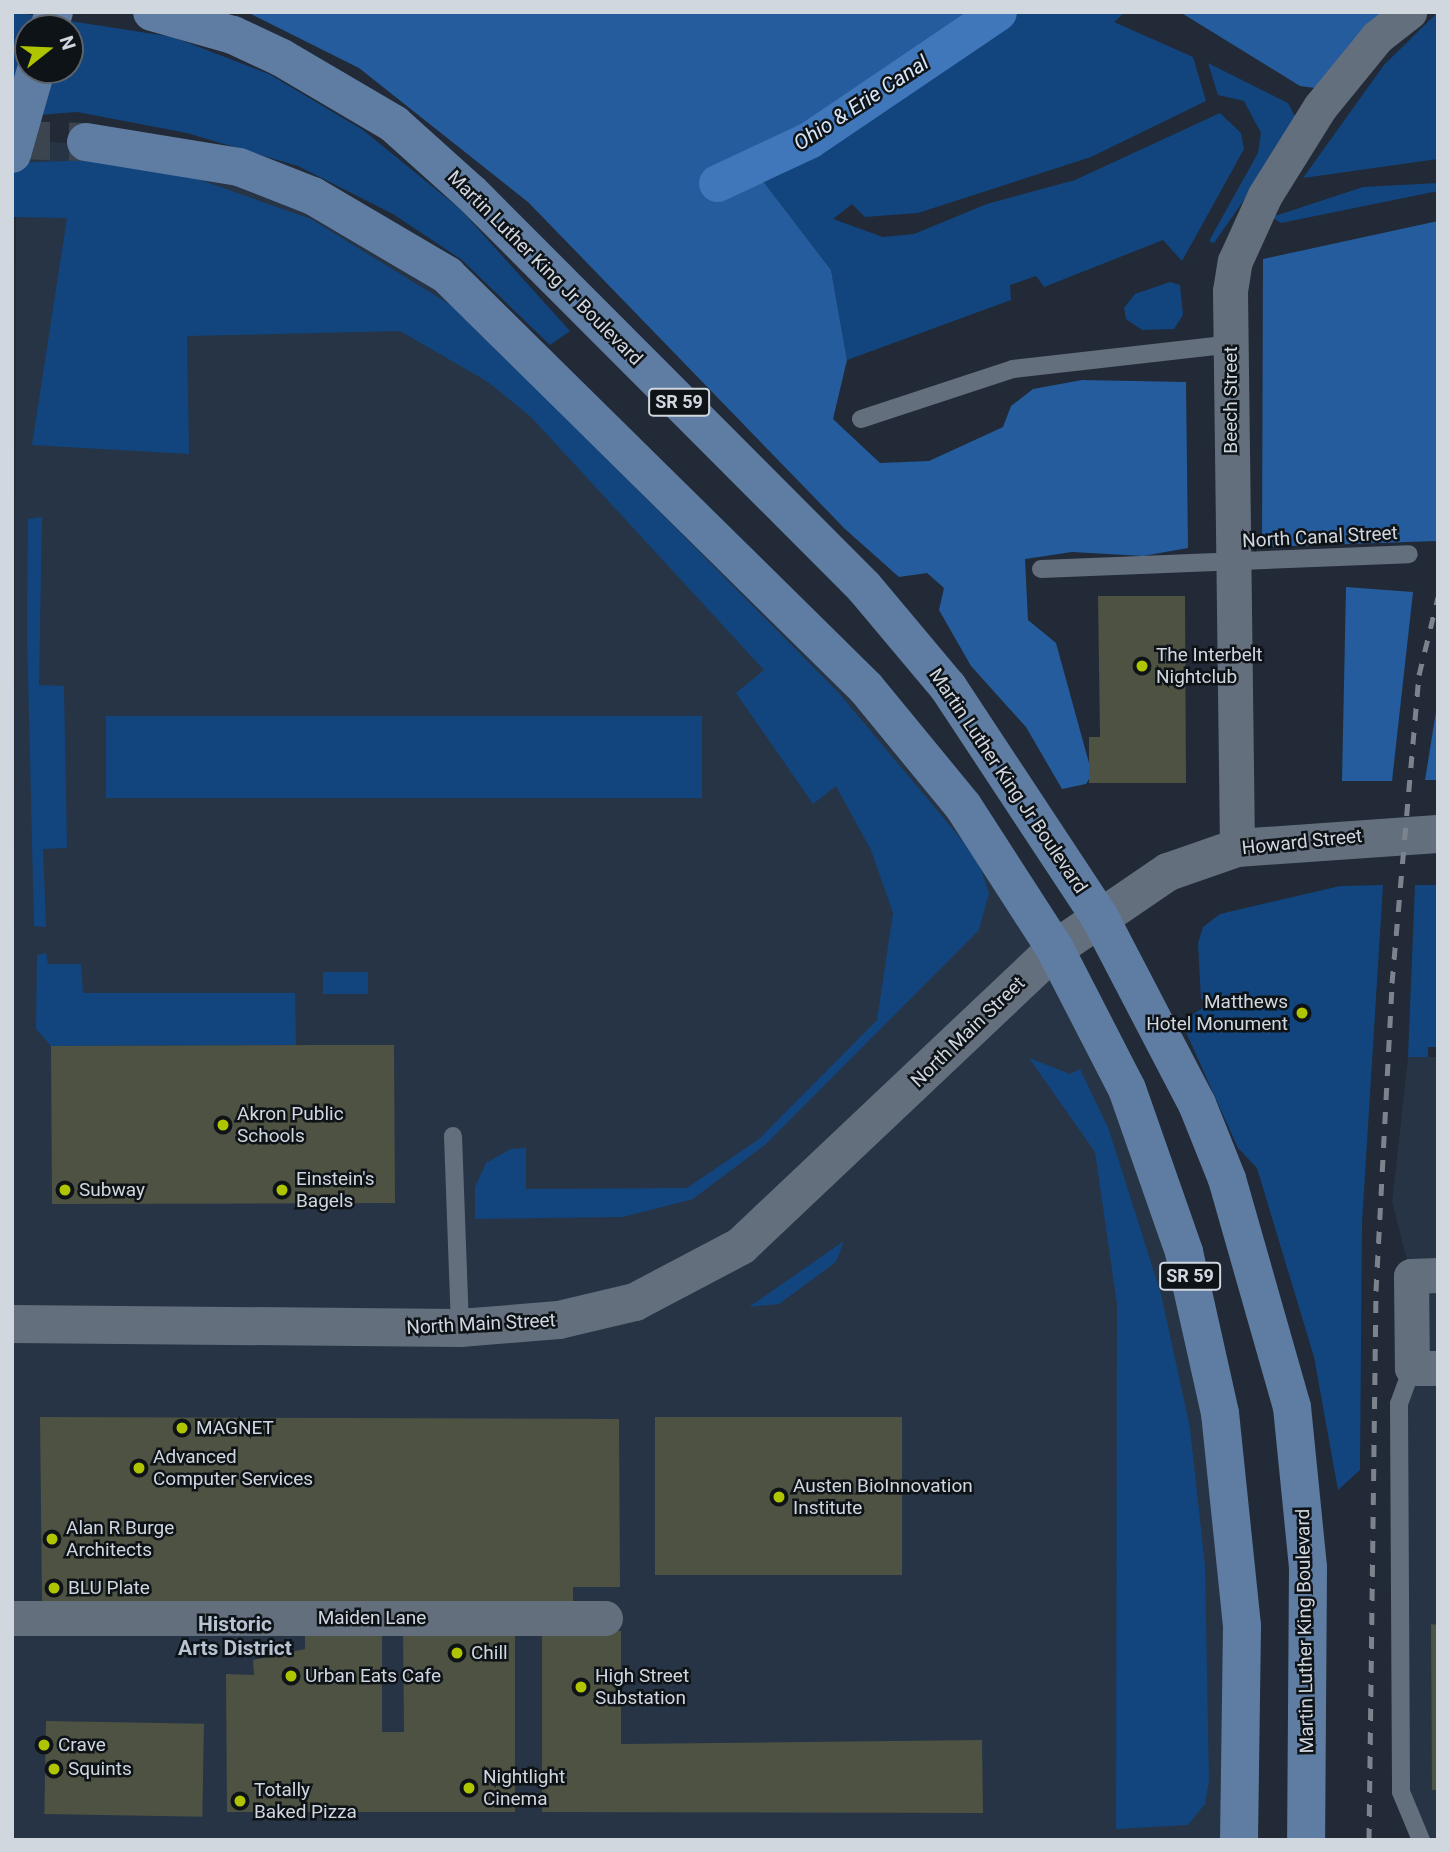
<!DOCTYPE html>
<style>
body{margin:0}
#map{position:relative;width:1450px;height:1852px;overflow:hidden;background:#212a36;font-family:Roboto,sans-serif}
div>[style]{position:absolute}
.built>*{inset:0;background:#263445}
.green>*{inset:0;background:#12457e;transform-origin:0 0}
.forest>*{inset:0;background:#245c9d}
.canal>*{height:37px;margin:-18.5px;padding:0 18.5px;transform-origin:18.5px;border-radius:18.5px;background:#3f77ba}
.building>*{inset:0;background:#4e5242;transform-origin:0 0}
.primary-tunnel>*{height:38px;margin-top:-19px;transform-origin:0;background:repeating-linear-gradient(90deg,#3b444f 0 38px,transparent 0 57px)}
.lane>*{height:18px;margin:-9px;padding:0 9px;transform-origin:9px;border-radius:9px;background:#646f7d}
.street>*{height:35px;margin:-17.5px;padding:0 17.5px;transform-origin:17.5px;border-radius:17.5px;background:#646f7d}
.secondary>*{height:38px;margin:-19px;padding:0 19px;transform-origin:19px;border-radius:19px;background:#646f7d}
.primary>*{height:38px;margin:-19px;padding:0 19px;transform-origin:19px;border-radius:19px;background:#5f7da3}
.rail>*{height:5px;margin-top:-2.5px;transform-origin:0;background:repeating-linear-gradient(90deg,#7b838d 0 12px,transparent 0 24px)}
.dots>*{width:19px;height:19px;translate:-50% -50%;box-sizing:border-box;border:4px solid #0e1318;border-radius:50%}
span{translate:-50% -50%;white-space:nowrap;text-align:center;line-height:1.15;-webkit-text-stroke:5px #0e1318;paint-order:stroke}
.shield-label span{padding:2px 5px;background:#0e1318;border:2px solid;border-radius:5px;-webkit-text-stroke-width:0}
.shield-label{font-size:18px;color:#d0d7df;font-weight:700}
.street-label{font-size:19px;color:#d0d7df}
.poi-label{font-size:19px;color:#d0d7df}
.left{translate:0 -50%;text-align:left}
.right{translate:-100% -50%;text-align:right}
.water-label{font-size:21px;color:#d6e5f7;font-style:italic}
.neighbourhood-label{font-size:21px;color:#b8c4d3;font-weight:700}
.frame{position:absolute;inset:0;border:14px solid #d0d7df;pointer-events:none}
.north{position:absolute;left:14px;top:14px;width:70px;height:70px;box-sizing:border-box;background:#0e1318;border:2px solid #5c6168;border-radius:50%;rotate:72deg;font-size:19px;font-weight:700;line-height:28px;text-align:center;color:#d0d7df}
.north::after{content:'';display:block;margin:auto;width:24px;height:32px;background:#b0c501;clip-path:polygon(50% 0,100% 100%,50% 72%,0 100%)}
</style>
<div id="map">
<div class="built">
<div style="clip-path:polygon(16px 140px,152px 148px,378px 230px,866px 688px,1055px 949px,1205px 1331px,1239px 1840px,12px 1840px)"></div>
<div style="clip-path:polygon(1408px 1057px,1438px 1057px,1438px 1840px,1421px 1840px,1401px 1792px,1399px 1404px,1411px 1276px,1392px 1202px)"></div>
</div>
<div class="green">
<div style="clip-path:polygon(evenodd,12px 12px,173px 37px,269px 74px,363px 130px,460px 209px,570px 331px,550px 345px,462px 260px,393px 214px,298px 166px,187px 133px,77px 112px,12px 117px,12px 12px,28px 28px,70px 28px,70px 70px,28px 70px,28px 28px)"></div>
<div style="clip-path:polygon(973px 12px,1125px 12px,1114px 22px,1193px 57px,1206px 101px,1091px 157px,918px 213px,865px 217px,852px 204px,833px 219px,883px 237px,914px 234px,987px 204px,1075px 180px,1220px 113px,1241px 133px,1244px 149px,1182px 261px,1163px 240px,1044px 287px,1036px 276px,1010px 285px,1011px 300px,847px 360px,831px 270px,743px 155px,807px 123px)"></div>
<div style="clip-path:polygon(1438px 12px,1438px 159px,1303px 178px,1384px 65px)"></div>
<div style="clip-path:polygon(1208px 63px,1288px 103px,1298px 122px,1214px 243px,1209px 241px,1258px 153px,1261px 133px,1244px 101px,1218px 95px)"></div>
<div style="clip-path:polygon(92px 160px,189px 176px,311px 219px,462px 312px,838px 692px,977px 858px,989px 893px,979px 930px,766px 1144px,693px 1199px,623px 1217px,475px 1219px,475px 1187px,486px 1163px,511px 1149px,526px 1148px,526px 1189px,687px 1188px,759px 1139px,877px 1020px,893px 913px,871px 850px,836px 786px,813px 804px,736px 693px,764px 670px,531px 417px,488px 382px,400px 331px,187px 336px,189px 454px,32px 445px,67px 218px,12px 217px,12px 163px)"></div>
<div style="clip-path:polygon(1438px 183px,1438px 191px,1281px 223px,1272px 217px,1363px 187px)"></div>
<div style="clip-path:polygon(1170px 282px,1180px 285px,1183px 315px,1174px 329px,1142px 330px,1126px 319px,1124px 308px,1135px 294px)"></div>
<div style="clip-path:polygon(42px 517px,39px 685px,64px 686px,67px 848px,43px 849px,46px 927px,34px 926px,27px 631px,28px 519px)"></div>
<div style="left:106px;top:716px;width:596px;height:82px"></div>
<div style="clip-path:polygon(1383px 885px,1362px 1223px,1360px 1470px,1338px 1490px,1314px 1357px,1257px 1168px,1238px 1148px,1181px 1021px,1208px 1005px,1201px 998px,1198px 943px,1203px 927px,1220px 914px,1340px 886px)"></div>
<div style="clip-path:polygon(1415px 885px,1438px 885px,1438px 1047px,1428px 1047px,1428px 1057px,1408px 1057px)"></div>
<div style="clip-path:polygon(46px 953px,48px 964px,81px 964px,83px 993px,295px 993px,296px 1045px,51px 1046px,36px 1029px,37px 955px)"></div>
<div style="left:368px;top:972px;width:22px;height:45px;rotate:90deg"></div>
<div style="clip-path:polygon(1029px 1058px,1070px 1074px,1080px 1069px,1109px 1130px,1161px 1294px,1190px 1428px,1205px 1566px,1209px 1781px,1205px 1804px,1188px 1825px,1116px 1829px,1117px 1304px,1095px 1152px)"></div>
<div style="clip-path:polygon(844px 1241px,836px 1262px,779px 1304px,749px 1307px)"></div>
</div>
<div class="forest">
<div style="clip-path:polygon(247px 12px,975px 12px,807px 123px,743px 155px,831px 270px,847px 360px,833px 419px,880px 463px,929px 461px,1003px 427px,1011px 406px,1033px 389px,1082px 380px,1186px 382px,1188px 548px,1143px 556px,1072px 552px,1025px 559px,1028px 620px,1056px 643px,1092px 774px,1086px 784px,1062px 789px,1026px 727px,971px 666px,939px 610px,944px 588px,927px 573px,899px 577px,845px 529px,528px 202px,359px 68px)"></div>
<div style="clip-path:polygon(1180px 12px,1389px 12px,1315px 88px,1300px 86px)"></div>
<div style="clip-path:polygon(1438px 221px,1436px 541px,1262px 547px,1263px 259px)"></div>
<div style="clip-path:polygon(1346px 587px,1413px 592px,1392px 781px,1342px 781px)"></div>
<div style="clip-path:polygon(1438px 699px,1438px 780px,1425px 780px)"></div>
</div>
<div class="canal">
<div style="left:717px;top:183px;width:102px;rotate:-25.1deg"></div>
<div style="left:809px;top:140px;width:228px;rotate:-34.1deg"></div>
</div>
<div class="building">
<div style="clip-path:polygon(1098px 596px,1185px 596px,1186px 783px,1089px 783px,1089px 737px,1100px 737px)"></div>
<div style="clip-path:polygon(323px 1045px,394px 1045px,395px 1203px,52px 1204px,51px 1046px)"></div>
<div style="clip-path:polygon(40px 1417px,619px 1419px,620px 1587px,573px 1587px,573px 1602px,42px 1602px)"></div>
<div style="left:902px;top:1417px;width:158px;height:247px;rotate:90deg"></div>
<div style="clip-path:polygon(1431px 1624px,1438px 1625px,1438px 1790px,1432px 1790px)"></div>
<div style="clip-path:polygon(382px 1628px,382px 1732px,404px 1732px,403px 1628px,515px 1629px,515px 1812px,227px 1812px,226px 1674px,254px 1675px,253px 1660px,305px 1649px,305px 1632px)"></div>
<div style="clip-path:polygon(542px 1630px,621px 1631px,621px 1744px,982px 1740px,983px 1813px,542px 1812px)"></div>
<div style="left:46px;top:1721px;width:158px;height:93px;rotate:1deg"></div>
</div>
<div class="primary-tunnel">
<div style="left:12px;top:140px;width:74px;rotate:1.5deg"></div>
</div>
<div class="lane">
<div style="left:861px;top:419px;width:160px;rotate:-18.2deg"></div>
<div style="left:1013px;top:369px;width:219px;rotate:-6.5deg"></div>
<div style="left:1041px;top:569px;width:368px;rotate:-2.3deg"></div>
<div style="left:453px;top:1136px;width:192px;rotate:87.9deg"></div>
<div style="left:1412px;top:1368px;width:38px;rotate:110deg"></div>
<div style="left:1399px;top:1404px;width:388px;rotate:89.7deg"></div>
<div style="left:1401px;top:1792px;width:52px;rotate:67.4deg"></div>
</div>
<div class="street">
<div style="left:1237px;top:848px;width:557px;rotate:-90.72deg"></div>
<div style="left:1230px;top:291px;width:30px;rotate:-81deg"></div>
<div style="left:1235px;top:261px;width:72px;rotate:-65.6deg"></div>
<div style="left:1265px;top:195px;width:104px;rotate:-58deg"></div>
<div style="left:1320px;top:107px;width:90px;rotate:-50.8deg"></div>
<div style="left:1377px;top:37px;width:41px;rotate:-38deg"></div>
<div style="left:1438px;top:1275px;width:27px;rotate:178deg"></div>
<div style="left:1411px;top:1276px;width:92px;rotate:89.4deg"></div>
<div style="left:1412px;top:1368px;width:26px"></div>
<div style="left:12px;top:1618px;width:593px"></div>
</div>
<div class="secondary">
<div style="left:12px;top:1324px;width:448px;rotate:0.5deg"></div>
<div style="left:460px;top:1328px;width:99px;rotate:-4.6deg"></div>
<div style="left:559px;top:1320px;width:78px;rotate:-13.3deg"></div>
<div style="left:635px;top:1302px;width:120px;rotate:-27.8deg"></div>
<div style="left:741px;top:1246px;width:432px;rotate:-43.4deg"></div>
<div style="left:1055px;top:949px;width:137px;rotate:-34.3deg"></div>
<div style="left:1168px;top:872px;width:73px;rotate:-19.2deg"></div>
<div style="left:1237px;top:848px;width:201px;rotate:-4deg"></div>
</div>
<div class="primary">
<div style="left:152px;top:12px;width:84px;rotate:15.9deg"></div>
<div style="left:233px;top:35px;width:54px;rotate:25.1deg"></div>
<div style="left:282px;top:58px;width:130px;rotate:30.5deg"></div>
<div style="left:394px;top:124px;width:103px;rotate:41.9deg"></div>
<div style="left:471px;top:193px;width:556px;rotate:45.07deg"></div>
<div style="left:864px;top:587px;width:131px;rotate:50deg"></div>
<div style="left:948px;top:687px;width:274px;rotate:56.6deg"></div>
<div style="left:1099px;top:916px;width:212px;rotate:62.5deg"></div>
<div style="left:1197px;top:1104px;width:81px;rotate:68.2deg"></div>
<div style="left:1227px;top:1179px;width:237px;rotate:74.1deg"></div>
<div style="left:1292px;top:1407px;width:162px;rotate:84.3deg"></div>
<div style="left:1308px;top:1568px;width:272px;rotate:90.4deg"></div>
<div style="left:49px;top:28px;width:17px;rotate:-73deg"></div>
<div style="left:86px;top:142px;width:155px;rotate:9.3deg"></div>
<div style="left:239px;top:167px;width:79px;rotate:21.4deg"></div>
<div style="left:313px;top:196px;width:156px;rotate:30.5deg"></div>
<div style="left:447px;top:275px;width:588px;rotate:44.59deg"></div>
<div style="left:866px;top:688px;width:153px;rotate:50.6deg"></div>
<div style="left:963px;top:806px;width:170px;rotate:57.2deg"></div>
<div style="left:1055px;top:949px;width:157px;rotate:62.8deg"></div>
<div style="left:1127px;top:1089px;width:173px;rotate:70.7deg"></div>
<div style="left:1184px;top:1252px;width:165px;rotate:77.4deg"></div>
<div style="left:1220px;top:1413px;width:214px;rotate:84.1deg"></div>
<div style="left:1242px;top:1626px;width:214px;rotate:90.8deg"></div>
<div style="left:12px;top:154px;width:87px;rotate:-74.1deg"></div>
</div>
<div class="rail">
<div style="left:1369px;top:1840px;width:549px;rotate:-89.27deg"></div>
<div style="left:1376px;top:1291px;width:308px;rotate:-87deg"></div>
<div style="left:1392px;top:983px;width:309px;rotate:-85deg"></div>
<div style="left:1419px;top:675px;width:80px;rotate:-76.3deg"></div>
</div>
<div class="dots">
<div style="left:1142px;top:666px;background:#b0c501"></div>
<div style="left:1302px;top:1013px;background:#b0c501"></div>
<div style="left:223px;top:1125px;background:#b0c501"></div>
<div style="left:65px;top:1190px;background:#b0c501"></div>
<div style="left:282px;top:1190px;background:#b0c501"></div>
<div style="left:182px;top:1428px;background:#b0c501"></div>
<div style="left:139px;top:1468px;background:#b0c501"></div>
<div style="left:779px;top:1497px;background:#b0c501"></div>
<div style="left:52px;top:1539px;background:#b0c501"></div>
<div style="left:54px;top:1588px;background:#b0c501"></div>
<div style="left:457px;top:1653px;background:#b0c501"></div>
<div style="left:291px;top:1676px;background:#b0c501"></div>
<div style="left:581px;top:1687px;background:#b0c501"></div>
<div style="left:44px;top:1745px;background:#b0c501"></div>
<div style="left:54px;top:1769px;background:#b0c501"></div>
<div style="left:469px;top:1788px;background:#b0c501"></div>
<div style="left:240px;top:1801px;background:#b0c501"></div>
</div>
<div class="shield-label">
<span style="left:679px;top:402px">SR 59</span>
<span style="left:1190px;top:1276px">SR 59</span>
</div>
<div class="street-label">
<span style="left:545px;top:268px;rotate:45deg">Martin Luther King Jr Boulevard</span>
<span style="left:1231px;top:400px;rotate:-90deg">Beech Street</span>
<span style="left:1320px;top:537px;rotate:-3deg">North Canal Street</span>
<span style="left:1008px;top:781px;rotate:56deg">Martin Luther King Jr Boulevard</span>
<span style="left:1302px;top:842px;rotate:-6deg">Howard Street</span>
<span style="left:968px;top:1032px;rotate:-44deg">North Main Street</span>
<span style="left:481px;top:1324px;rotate:-3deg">North Main Street</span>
<span style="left:372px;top:1618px">Maiden Lane</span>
<span style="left:1305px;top:1631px;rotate:-91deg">Martin Luther King Boulevard</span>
</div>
<div class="poi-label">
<span class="left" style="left:1156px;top:666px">The Interbelt<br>Nightclub</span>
<span class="right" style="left:1288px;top:1013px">Matthews<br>Hotel Monument</span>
<span class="left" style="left:237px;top:1125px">Akron Public<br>Schools</span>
<span class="left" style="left:296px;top:1190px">Einstein's<br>Bagels</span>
<span class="left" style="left:79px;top:1190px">Subway</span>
<span class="left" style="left:196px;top:1428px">MAGNET</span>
<span class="left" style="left:153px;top:1468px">Advanced<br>Computer Services</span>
<span class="left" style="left:793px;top:1497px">Austen BioInnovation<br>Institute</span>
<span class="left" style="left:66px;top:1539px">Alan R Burge<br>Architects</span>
<span class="left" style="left:68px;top:1588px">BLU Plate</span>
<span class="left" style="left:471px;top:1653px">Chill</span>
<span class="left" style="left:305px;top:1676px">Urban Eats Cafe</span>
<span class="left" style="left:595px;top:1687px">High Street<br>Substation</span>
<span class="left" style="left:58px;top:1745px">Crave</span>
<span class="left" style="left:68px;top:1769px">Squints</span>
<span class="left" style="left:483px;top:1788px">Nightlight<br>Cinema</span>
<span class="left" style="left:254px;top:1801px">Totally<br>Baked Pizza</span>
</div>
<div class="water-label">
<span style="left:861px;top:103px;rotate:-33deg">Ohio &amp; Erie Canal</span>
</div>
<div class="neighbourhood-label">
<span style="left:235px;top:1636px">Historic<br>Arts District</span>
</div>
<div class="frame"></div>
<div class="north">N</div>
</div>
